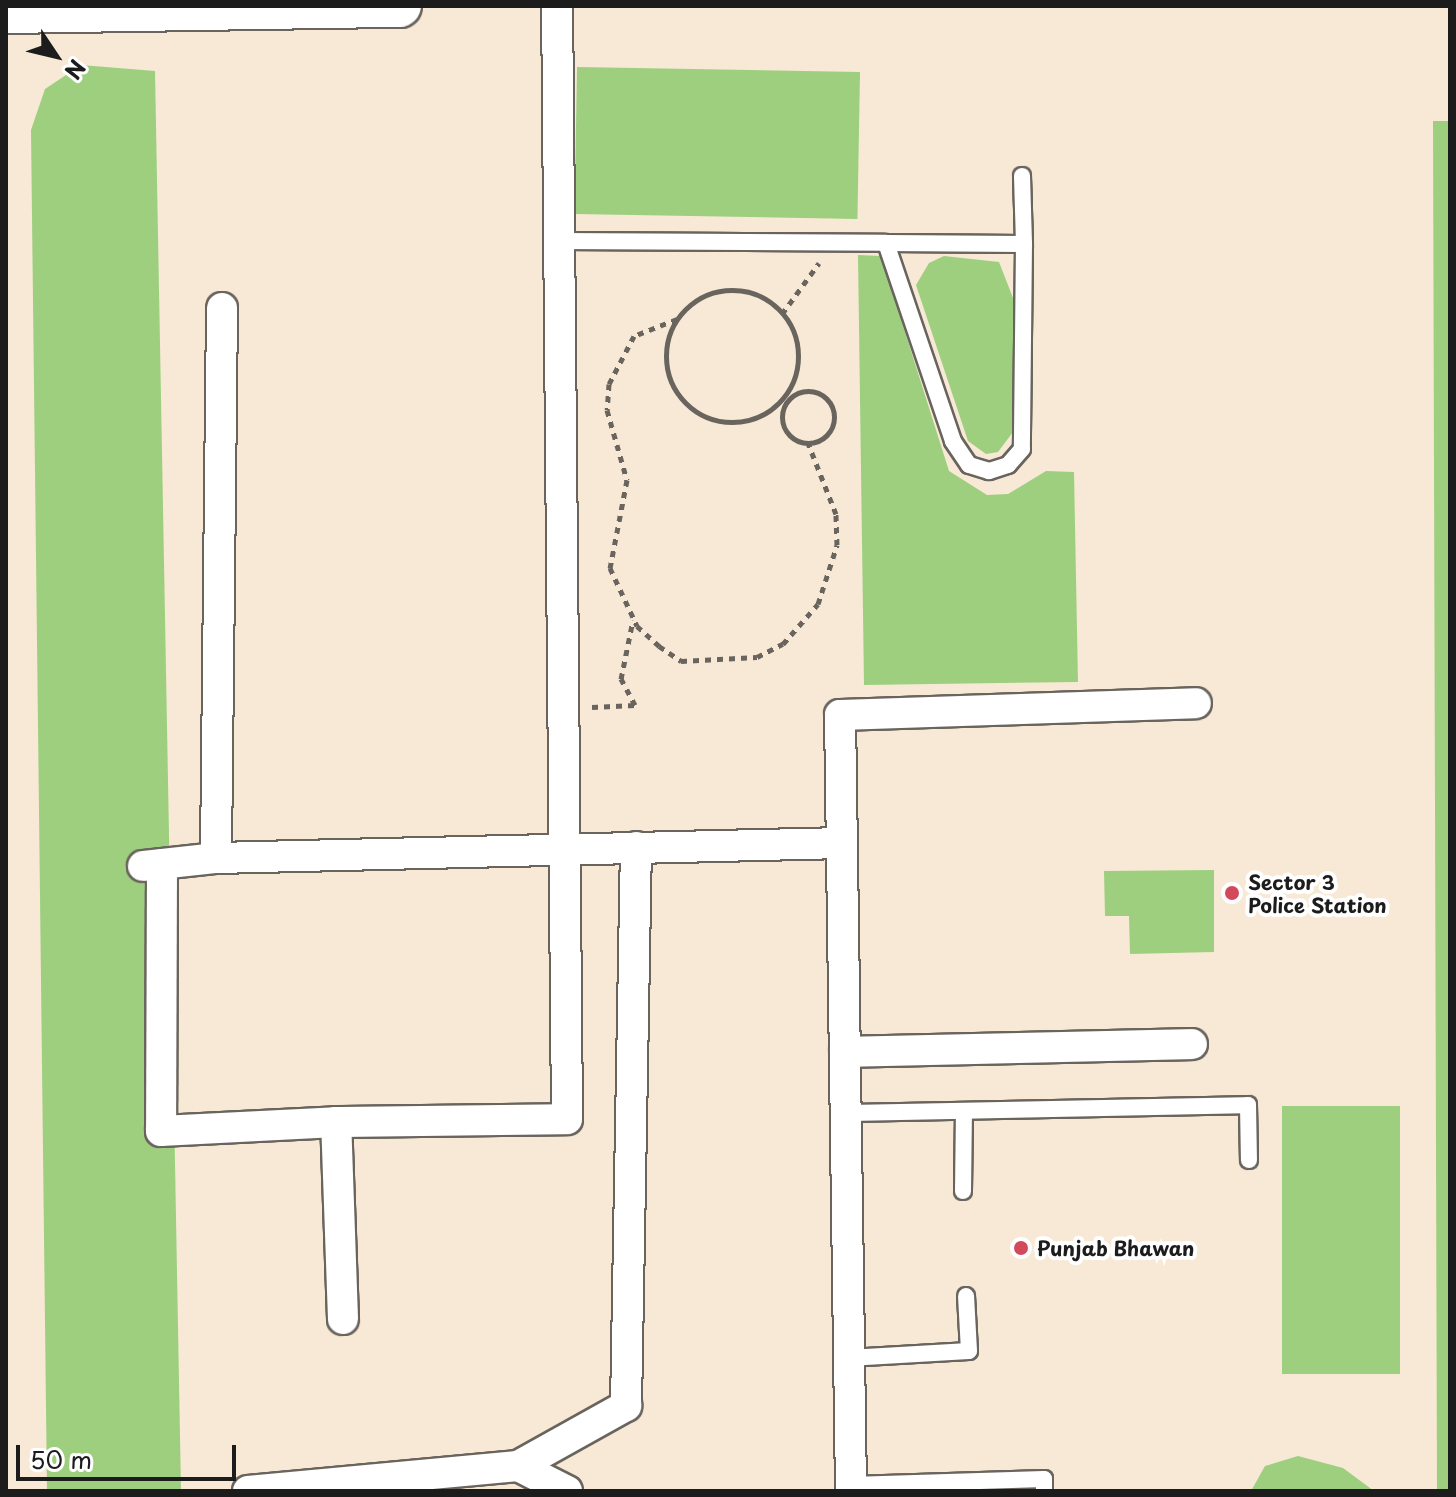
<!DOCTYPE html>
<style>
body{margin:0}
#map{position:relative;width:1456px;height:1497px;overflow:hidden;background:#f7e9d5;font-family:"Playpen Sans",sans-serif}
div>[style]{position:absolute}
.green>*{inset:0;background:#9dcf7f;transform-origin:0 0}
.path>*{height:5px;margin-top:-2.5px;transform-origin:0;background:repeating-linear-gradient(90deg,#69645d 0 6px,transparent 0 12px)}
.path>.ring{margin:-2.5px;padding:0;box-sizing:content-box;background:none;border:5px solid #69645d;border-radius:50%}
.roads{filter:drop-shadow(2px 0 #69645d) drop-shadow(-2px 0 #69645d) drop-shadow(0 2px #69645d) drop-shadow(0 -2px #69645d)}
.service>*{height:16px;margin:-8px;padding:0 8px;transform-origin:8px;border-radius:8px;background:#fff}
.minor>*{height:30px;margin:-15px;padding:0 15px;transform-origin:15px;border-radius:15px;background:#fff}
.secondary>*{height:42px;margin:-21px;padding:0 21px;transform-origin:21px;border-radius:21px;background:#fff}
.dots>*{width:22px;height:22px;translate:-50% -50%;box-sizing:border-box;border:4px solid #fff;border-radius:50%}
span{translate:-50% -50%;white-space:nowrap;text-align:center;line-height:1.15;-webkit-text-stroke:8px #fff;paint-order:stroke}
.poi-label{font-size:20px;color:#1c1c1c;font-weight:700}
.left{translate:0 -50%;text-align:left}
.frame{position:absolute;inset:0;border:8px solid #1c1c1c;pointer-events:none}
.north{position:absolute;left:16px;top:16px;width:80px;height:80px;-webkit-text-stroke:6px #fff;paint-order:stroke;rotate:125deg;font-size:22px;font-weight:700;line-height:32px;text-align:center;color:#1c1c1c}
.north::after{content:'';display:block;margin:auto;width:28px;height:36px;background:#1c1c1c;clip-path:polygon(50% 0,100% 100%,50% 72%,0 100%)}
.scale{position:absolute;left:16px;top:1445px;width:220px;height:36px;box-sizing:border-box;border:4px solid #1c1c1c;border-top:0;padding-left:10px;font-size:24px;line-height:28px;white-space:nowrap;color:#1c1c1c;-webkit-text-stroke:6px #fff;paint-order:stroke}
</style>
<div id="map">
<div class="green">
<div style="clip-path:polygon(81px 65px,155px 71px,181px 1491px,47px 1491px,31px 130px,45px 89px)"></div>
<div style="left:860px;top:72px;width:147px;height:283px;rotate:91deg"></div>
<div style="clip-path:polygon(1433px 121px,1450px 121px,1450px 1491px,1437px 1491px)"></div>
<div style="clip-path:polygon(858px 255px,881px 256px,949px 471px,987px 495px,1008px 494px,1046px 471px,1074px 472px,1078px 682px,864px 685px)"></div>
<div style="clip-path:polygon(944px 256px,999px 262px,1013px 298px,1013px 432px,998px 452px,986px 454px,968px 441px,916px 285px,929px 263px)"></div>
<div style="clip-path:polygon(1214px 870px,1214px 952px,1130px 954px,1129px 916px,1105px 916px,1104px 871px)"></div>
<div style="left:1400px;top:1106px;width:268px;height:118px;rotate:90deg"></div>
<div style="clip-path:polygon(1298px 1456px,1343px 1468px,1374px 1491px,1251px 1491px,1265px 1466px)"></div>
</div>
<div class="path">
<div class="ring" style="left:666px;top:290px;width:127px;height:127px"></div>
<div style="left:782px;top:314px;width:63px;rotate:-54deg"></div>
<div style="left:677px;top:319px;width:46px;rotate:158.4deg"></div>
<div style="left:634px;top:336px;width:54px;rotate:117.5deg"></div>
<div style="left:609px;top:384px;width:26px;rotate:94deg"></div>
<div style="left:607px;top:410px;width:73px;rotate:74.1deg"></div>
<div style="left:627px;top:480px;width:90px;rotate:100.9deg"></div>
<div style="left:610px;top:568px;width:64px;rotate:65deg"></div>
<div style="left:637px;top:626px;width:30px;rotate:42deg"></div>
<div style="left:659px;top:646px;width:27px;rotate:34deg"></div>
<div style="left:681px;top:661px;width:76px;rotate:-3deg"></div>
<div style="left:757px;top:657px;width:29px;rotate:-27deg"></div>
<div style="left:783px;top:644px;width:53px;rotate:-48.8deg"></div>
<div style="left:818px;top:604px;width:62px;rotate:-72.1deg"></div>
<div style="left:837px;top:545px;width:31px;rotate:-92deg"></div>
<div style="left:836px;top:514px;width:76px;rotate:-111.5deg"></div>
<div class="ring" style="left:782px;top:391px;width:47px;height:47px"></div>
<div style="left:592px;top:707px;width:43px;rotate:-2.7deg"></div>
<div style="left:635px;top:705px;width:30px;rotate:-118deg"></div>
<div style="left:621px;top:679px;width:60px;rotate:-78.5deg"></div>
</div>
<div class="roads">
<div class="service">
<div style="left:1022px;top:176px;width:68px;rotate:88.3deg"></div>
<div style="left:558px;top:241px;width:328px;rotate:0.3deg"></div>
<div style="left:886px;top:243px;width:138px;rotate:0.4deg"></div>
<div style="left:1024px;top:244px;width:205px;rotate:90.6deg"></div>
<div style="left:1022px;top:449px;width:21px;rotate:131deg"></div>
<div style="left:1008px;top:465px;width:20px;rotate:162deg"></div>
<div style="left:989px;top:471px;width:21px;rotate:-163deg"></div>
<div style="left:969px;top:465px;width:29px;rotate:-124deg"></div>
<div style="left:953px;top:441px;width:209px;rotate:-108.7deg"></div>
<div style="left:845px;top:1113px;width:403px;rotate:-1.1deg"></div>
<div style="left:1248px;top:1105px;width:55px;rotate:89deg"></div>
<div style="left:963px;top:1191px;width:80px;rotate:-89.3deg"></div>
<div style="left:848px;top:1358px;width:121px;rotate:-3.3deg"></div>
<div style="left:969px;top:1351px;width:55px;rotate:-93.1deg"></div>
<div style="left:851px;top:1485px;width:193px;rotate:-1.8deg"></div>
<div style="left:1044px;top:1479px;width:12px;rotate:90deg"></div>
</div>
<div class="minor">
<div style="left:222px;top:308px;width:550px;rotate:90.63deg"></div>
<div style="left:216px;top:858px;width:626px;rotate:-1.37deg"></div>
<div style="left:162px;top:864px;width:267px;rotate:90.2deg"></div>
<div style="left:161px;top:1131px;width:175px;rotate:-2.9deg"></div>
<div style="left:143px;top:866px;width:73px;rotate:-6.3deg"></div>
<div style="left:845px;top:1052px;width:347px;rotate:-1.3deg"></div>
<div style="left:343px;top:1319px;width:197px;rotate:-92deg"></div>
<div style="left:336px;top:1122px;width:231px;rotate:-0.7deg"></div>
<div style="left:567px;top:1119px;width:1113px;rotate:-90.51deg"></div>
<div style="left:518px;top:1466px;width:55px;rotate:27deg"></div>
<div style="left:248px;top:1491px;width:271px;rotate:-5.3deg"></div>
<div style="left:518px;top:1466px;width:124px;rotate:-29.1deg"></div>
<div style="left:626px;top:1406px;width:559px;rotate:-88.98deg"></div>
<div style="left:851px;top:1491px;width:776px;rotate:-90.81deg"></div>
<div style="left:840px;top:715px;width:356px;rotate:-1.9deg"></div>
</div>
<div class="secondary">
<div style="left:6px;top:12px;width:394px;rotate:-0.9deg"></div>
</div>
</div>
<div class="dots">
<div style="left:1232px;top:893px;background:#d1495b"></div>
<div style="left:1021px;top:1248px;background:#d1495b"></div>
</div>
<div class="poi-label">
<span class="left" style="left:1248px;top:894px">Sector 3<br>Police Station</span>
<span class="left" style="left:1037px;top:1248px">Punjab Bhawan</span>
</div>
<div class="frame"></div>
<div class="north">N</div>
<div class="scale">50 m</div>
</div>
